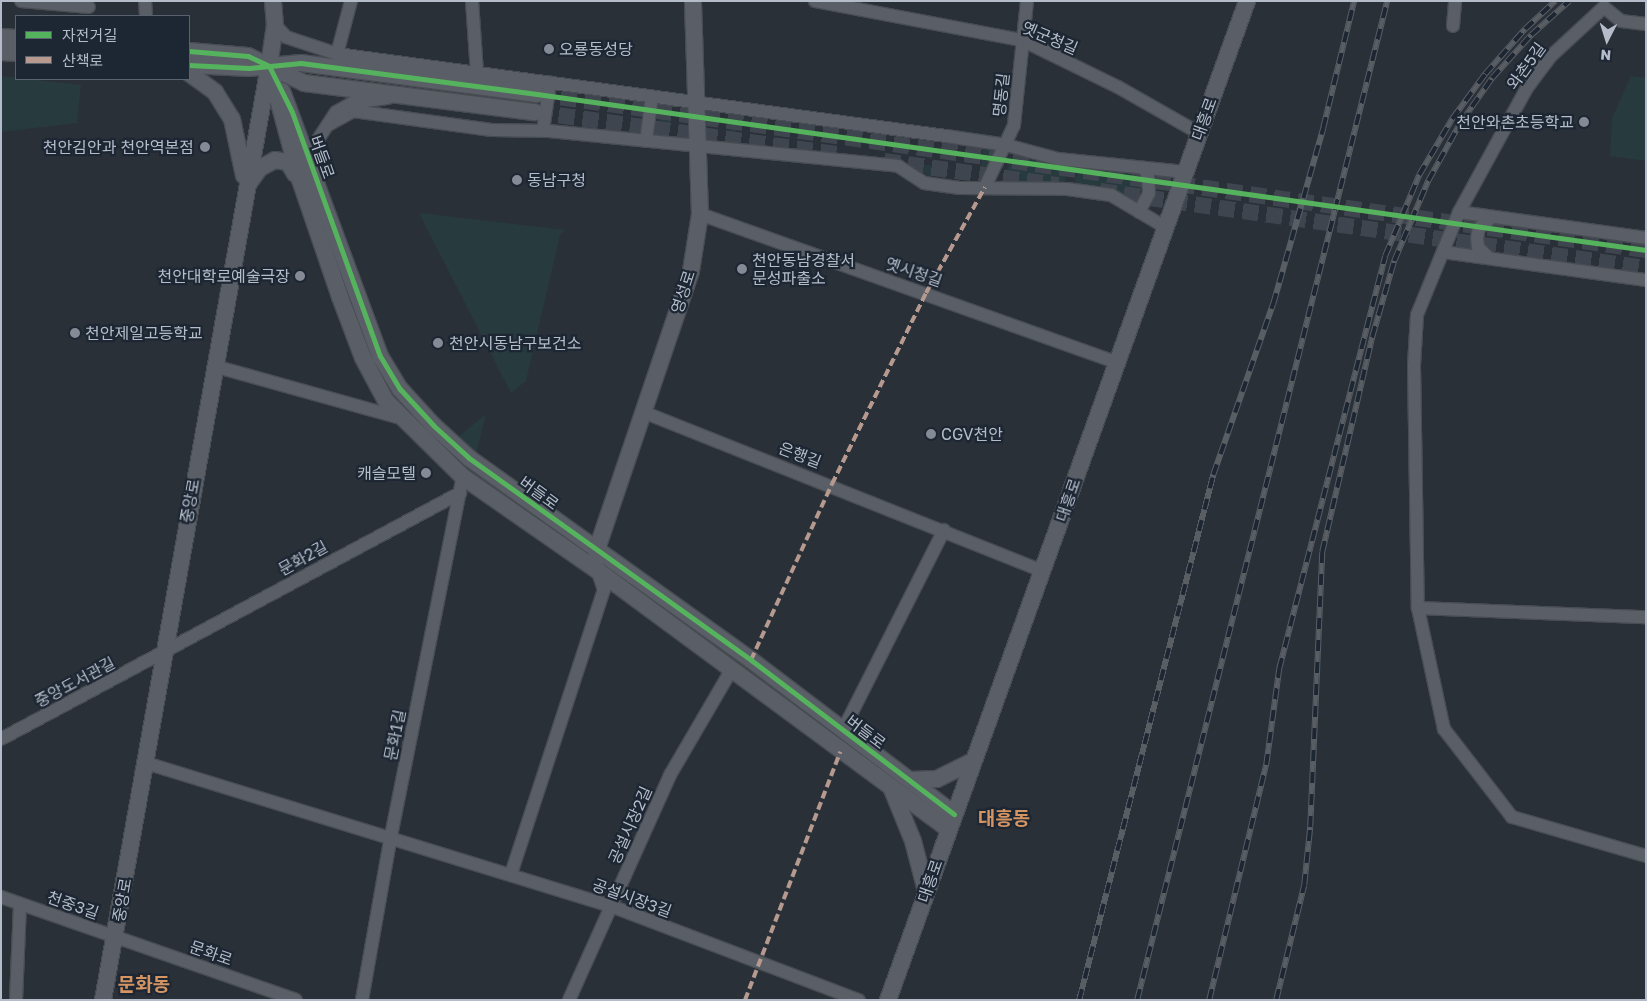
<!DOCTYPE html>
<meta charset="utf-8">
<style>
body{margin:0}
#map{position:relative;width:1647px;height:1001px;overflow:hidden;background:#2a3038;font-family:"Golos Text","Noto Sans KR",sans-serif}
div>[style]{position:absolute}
.green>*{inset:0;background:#273a3e}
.tertiary-tunnel>*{height:16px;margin-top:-8px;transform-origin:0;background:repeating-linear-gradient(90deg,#3f454e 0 16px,transparent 0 24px)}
.roads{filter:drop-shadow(1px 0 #484c53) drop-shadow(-1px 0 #484c53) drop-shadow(0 1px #484c53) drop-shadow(0 -1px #484c53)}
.minor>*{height:12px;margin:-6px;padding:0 6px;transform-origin:6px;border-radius:6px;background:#5a5e66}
.tertiary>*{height:16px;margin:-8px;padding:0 8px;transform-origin:8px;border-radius:8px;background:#5a5e66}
.rail>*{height:5.5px;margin-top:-2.75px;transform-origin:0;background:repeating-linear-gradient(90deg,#1d2633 0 11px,#595d64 0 22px);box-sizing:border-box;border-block:1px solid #595d64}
.quiet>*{height:4px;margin-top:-2px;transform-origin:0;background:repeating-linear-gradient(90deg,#b69a8f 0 8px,transparent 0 12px)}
.cycleway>*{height:5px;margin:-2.5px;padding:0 2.5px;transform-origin:2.5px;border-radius:2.5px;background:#56b35d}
.dots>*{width:14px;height:14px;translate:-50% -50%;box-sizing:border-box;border:2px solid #1d2633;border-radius:50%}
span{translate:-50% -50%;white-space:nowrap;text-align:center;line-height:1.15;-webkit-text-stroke:4.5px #1d2633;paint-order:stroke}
.street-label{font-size:16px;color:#b4bcc9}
.poi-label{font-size:16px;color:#b4bcc9}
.left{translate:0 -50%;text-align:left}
.right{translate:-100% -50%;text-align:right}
.quarter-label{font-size:19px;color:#d59563;font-weight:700}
.frame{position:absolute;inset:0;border:2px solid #b4bcc9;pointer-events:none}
.legend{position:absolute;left:15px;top:15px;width:175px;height:65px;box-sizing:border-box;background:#1d2633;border:1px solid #59626f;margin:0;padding:6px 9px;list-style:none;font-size:15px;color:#b4bcc9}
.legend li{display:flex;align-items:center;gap:10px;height:25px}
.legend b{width:25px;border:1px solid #59626f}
.north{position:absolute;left:1582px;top:15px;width:50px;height:50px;-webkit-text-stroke:4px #1d2633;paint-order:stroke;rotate:185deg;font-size:14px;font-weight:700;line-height:20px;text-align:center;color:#b4bcc9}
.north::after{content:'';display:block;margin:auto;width:18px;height:22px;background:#b4bcc9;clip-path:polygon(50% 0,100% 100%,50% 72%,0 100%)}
</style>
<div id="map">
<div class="green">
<div style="clip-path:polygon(1px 76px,81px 85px,77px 123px,1px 132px)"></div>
<div style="clip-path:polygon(1631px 76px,1646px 78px,1646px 161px,1610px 156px,1612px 118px)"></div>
<div style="clip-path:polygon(662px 103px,669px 111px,671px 125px,668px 134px,657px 138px)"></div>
<div style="clip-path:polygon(738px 112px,735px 146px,731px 142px,728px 125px,730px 117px)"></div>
<div style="clip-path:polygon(983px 148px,989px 149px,992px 155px,992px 164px,984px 181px,979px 183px)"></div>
<div style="clip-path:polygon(1017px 153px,1061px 162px,1060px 172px,1066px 172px,1065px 185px,1002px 182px,1013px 155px)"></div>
<div style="clip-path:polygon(906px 163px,935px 166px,933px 178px)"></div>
<div style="clip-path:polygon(1079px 164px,1138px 170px,1146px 183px,1139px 206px,1111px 188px,1074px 186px)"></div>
<div style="clip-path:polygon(419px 213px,565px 230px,560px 235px,526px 381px,511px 393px)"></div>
<div style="clip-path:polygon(486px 414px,474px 461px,452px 442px)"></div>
</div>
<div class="tertiary-tunnel">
<div style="left:537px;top:94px;width:1120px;rotate:8.01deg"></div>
<div style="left:535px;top:112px;width:306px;rotate:7.9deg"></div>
<div style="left:884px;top:161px;width:176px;rotate:7.9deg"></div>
<div style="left:1100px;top:191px;width:551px;rotate:8.03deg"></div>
</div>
<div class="roads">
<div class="minor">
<div style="left:21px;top:1px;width:68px;rotate:5deg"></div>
<div style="left:145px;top:1px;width:15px;rotate:86deg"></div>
<div style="left:472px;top:1px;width:72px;rotate:86deg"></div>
<div style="left:815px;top:1px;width:211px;rotate:10.7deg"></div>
<div style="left:1022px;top:40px;width:107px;rotate:26.1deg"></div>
<div style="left:1118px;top:87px;width:93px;rotate:29.6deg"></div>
<div style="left:1646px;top:24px;width:25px;rotate:-173deg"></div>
<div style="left:1621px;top:21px;width:22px;rotate:-141deg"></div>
<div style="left:1604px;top:7px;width:72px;rotate:137.2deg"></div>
<div style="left:1551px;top:56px;width:38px;rotate:127deg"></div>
<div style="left:1528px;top:86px;width:144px;rotate:118.7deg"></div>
<div style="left:1459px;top:212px;width:111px;rotate:112.2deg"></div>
<div style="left:1417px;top:315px;width:50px;rotate:93.4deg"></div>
<div style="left:1414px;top:365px;width:243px;rotate:89.1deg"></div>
<div style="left:1418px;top:608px;width:228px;rotate:2.3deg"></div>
<div style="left:275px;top:25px;width:16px;rotate:47deg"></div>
<div style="left:286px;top:37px;width:54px;rotate:18.4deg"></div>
<div style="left:337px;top:54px;width:614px;rotate:7.67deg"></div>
<div style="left:946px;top:136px;width:61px;rotate:8.5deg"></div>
<div style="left:1006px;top:145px;width:54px;rotate:15.1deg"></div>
<div style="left:1058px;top:159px;width:128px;rotate:5.8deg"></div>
<div style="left:1453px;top:26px;width:25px;rotate:-85deg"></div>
<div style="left:337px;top:54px;width:55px;rotate:-75.2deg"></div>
<div style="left:328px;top:125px;width:29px;rotate:-29deg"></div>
<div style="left:353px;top:111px;width:140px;rotate:7.8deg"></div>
<div style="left:492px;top:130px;width:57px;rotate:1deg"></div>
<div style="left:549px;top:131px;width:351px;rotate:5.7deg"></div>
<div style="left:898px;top:166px;width:31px;rotate:33deg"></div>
<div style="left:924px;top:183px;width:36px;rotate:8deg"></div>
<div style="left:960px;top:188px;width:107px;rotate:0.5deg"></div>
<div style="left:1067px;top:189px;width:44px;rotate:7.8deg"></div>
<div style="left:1111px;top:195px;width:63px;rotate:30.7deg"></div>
<div style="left:543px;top:130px;width:48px;rotate:-81.5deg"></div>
<div style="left:646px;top:141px;width:45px;rotate:-82.4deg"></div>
<div style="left:312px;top:167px;width:30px;rotate:-76deg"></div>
<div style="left:319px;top:138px;width:31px;rotate:-57deg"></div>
<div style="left:336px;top:112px;width:18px;rotate:-29deg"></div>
<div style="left:352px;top:103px;width:37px;rotate:-8deg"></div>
<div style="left:985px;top:187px;width:68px;rotate:-64.9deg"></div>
<div style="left:1014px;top:125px;width:125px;rotate:-84deg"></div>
<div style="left:1139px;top:212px;width:21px;rotate:-62deg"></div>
<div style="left:1149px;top:193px;width:17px;rotate:-93deg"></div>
<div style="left:1148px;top:176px;width:9px;rotate:-117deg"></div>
<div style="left:1459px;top:212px;width:189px;rotate:7.9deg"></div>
<div style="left:700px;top:214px;width:442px;rotate:19.6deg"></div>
<div style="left:1443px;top:252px;width:205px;rotate:7.9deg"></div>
<div style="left:1489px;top:258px;width:16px;rotate:-135deg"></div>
<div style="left:1478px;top:247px;width:9px;rotate:-96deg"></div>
<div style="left:1477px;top:238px;width:10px;rotate:-79deg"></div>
<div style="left:1479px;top:228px;width:17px;rotate:-40deg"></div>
<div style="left:214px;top:366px;width:197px;rotate:15.6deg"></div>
<div style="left:643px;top:412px;width:430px;rotate:21.7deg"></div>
<div style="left:1418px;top:608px;width:124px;rotate:77.9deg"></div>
<div style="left:1444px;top:729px;width:111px;rotate:52.3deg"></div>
<div style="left:1512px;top:817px;width:140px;rotate:16.2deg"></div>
<div style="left:843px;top:730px;width:224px;rotate:-63.2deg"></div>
<div style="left:1px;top:739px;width:521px;rotate:-28.19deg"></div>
<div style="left:146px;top:763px;width:486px;rotate:17.1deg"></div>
<div style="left:611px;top:906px;width:265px;rotate:20.8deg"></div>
<div style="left:511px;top:874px;width:299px;rotate:-71.9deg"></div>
<div style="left:604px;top:590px;width:21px;rotate:-109deg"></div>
<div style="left:1px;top:897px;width:312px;rotate:19.2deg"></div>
<div style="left:16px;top:1000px;width:96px;rotate:-87.6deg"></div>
<div style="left:362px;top:1000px;width:167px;rotate:-80deg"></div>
<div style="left:391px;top:836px;width:366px;rotate:-78.7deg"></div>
<div style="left:569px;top:1000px;width:247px;rotate:-65.8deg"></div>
<div style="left:670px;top:775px;width:123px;rotate:-59.7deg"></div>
</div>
<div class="tertiary">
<div style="left:1px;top:37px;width:15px;rotate:4deg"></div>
<div style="left:189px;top:51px;width:59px;rotate:4.8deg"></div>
<div style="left:248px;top:56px;width:62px;rotate:25.7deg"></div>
<div style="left:304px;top:83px;width:233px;rotate:7.2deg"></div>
<div style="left:1px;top:52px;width:15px;rotate:4deg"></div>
<div style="left:189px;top:65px;width:60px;rotate:2.9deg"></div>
<div style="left:249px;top:68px;width:52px;rotate:-5.5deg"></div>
<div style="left:301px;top:63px;width:238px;rotate:7.5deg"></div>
<div style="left:269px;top:66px;width:118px;rotate:74.8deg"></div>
<div style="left:300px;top:180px;width:124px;rotate:71.1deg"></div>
<div style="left:340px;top:297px;width:65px;rotate:69.3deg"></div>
<div style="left:363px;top:358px;width:49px;rotate:61.9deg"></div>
<div style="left:386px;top:401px;width:108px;rotate:44.6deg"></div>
<div style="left:463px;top:477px;width:163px;rotate:34.8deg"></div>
<div style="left:597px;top:570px;width:436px;rotate:36.4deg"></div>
<div style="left:189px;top:73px;width:32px;rotate:36deg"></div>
<div style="left:215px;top:92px;width:32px;rotate:58deg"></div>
<div style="left:232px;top:119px;width:58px;rotate:78.1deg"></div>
<div style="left:282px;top:91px;width:283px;rotate:69.7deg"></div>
<div style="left:380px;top:356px;width:39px;rotate:59deg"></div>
<div style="left:400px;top:389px;width:50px;rotate:47.4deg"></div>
<div style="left:434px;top:426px;width:47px;rotate:42.4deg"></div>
<div style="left:469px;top:458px;width:347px;rotate:35.6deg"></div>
<div style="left:751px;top:660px;width:255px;rotate:37.2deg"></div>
<div style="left:249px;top:183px;width:19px;rotate:-54deg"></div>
<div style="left:260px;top:168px;width:17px;rotate:-28deg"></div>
<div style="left:275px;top:160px;width:13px;rotate:9deg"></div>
<div style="left:288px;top:162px;width:14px;rotate:60deg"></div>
<div style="left:597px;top:558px;width:9px;rotate:-90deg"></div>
<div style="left:597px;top:549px;width:293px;rotate:-71.3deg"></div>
<div style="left:691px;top:271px;width:58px;rotate:-81deg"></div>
<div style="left:700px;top:214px;width:213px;rotate:-91.9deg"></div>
<div style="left:911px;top:780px;width:26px;rotate:-2deg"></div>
<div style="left:937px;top:779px;width:40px;rotate:-26.6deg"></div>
<div style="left:891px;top:787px;width:58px;rotate:67.8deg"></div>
<div style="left:913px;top:841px;width:52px;rotate:75.4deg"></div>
<div style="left:103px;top:1000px;width:949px;rotate:-79.92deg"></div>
<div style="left:269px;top:66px;width:41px;rotate:-81.7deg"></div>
<div style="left:275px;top:25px;width:24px;rotate:-95deg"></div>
<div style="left:888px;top:1000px;width:1062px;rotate:-70.23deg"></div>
</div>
</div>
<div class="rail">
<div style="left:1079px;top:1000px;width:542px;rotate:-75.68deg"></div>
<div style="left:1213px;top:475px;width:181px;rotate:-70.7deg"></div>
<div style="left:1273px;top:304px;width:183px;rotate:-74.1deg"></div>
<div style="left:1323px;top:128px;width:131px;rotate:-76.3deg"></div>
<div style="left:1137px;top:1000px;width:1030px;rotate:-75.95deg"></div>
<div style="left:1209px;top:1000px;width:242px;rotate:-76.4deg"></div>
<div style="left:1266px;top:765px;width:97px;rotate:-82.3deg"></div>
<div style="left:1279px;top:669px;width:426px;rotate:-75.6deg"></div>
<div style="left:1385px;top:256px;width:88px;rotate:-67.2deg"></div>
<div style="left:1419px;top:175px;width:65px;rotate:-59.5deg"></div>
<div style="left:1452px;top:119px;width:56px;rotate:-53.7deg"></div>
<div style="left:1485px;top:74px;width:60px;rotate:-48.4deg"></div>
<div style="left:1525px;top:29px;width:41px;rotate:-43deg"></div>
<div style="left:1276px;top:1000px;width:118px;rotate:-76.3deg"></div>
<div style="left:1304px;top:885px;width:58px;rotate:-84.1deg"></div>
<div style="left:1310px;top:827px;width:275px;rotate:-87.5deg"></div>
<div style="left:1322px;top:552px;width:221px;rotate:-76.9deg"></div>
<div style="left:1372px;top:337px;width:79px;rotate:-73.9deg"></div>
<div style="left:1394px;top:261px;width:87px;rotate:-67deg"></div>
<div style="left:1428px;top:181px;width:64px;rotate:-61deg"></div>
<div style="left:1459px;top:125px;width:57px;rotate:-54.9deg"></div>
<div style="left:1492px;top:78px;width:58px;rotate:-47.8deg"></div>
<div style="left:1531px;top:35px;width:51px;rotate:-41.8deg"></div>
</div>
<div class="quiet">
<div style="left:751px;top:660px;width:194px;rotate:-65.3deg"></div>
<div style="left:832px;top:484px;width:213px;rotate:-63.8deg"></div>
<div style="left:926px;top:293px;width:121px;rotate:-60.9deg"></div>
<div style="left:745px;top:1000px;width:266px;rotate:-69deg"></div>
</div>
<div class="cycleway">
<div style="left:189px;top:51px;width:59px;rotate:4.8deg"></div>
<div style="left:248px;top:56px;width:23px;rotate:25deg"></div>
<div style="left:269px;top:66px;width:51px;rotate:63.4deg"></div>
<div style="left:292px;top:112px;width:259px;rotate:70.2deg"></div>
<div style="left:380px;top:356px;width:39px;rotate:59deg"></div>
<div style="left:400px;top:389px;width:50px;rotate:47.4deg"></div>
<div style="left:434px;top:426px;width:47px;rotate:42.4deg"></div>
<div style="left:469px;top:458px;width:347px;rotate:35.6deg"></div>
<div style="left:751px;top:660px;width:255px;rotate:37.2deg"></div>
<div style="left:189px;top:65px;width:60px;rotate:2.9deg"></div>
<div style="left:249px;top:68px;width:52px;rotate:-5.5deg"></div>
<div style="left:301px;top:63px;width:238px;rotate:7.5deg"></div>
<div style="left:537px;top:94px;width:1120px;rotate:8.01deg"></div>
</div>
<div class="dots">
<div style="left:549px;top:49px;background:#848b96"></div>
<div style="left:1584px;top:122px;background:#848b96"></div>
<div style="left:205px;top:147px;background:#848b96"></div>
<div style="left:517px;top:180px;background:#848b96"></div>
<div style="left:742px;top:269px;background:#848b96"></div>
<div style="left:300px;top:276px;background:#848b96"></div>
<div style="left:75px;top:333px;background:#848b96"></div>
<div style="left:438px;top:343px;background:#848b96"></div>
<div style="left:931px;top:434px;background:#848b96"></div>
<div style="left:426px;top:473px;background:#848b96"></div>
</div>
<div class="street-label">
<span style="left:1050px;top:38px;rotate:23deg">옛군청길</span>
<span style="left:1526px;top:66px;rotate:-54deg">와촌5길</span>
<span style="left:1001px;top:95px;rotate:-84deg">명동길</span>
<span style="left:1204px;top:119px;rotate:-70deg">대흥로</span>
<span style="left:322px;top:157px;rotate:70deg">버들로</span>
<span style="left:914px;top:272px;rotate:19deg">옛시청길</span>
<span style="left:683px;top:292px;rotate:-72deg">영성로</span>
<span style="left:800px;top:455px;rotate:21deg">은행길</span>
<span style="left:539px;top:493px;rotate:36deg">버들로</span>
<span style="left:1068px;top:500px;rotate:-71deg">대흥로</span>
<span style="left:190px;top:501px;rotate:-80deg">중앙로</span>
<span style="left:303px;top:558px;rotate:-29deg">문화2길</span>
<span style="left:75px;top:682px;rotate:-28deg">중앙도서관길</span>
<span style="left:866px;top:732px;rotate:37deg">버들로</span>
<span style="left:395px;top:735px;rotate:-79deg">문화1길</span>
<span style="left:630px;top:825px;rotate:-66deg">공설시장2길</span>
<span style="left:930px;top:881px;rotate:-71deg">대흥로</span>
<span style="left:632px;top:898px;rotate:20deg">공설시장3길</span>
<span style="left:122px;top:900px;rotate:-80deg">중앙로</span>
<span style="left:73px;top:905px;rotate:19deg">천중3길</span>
<span style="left:211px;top:953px;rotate:19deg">문화로</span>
</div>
<div class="poi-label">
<span class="left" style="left:559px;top:49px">오룡동성당</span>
<span class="right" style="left:1574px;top:122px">천안와촌초등학교</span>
<span class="right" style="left:194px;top:147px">천안김안과 천안역본점</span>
<span class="left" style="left:527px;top:180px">동남구청</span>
<span class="left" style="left:752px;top:269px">천안동남경찰서<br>문성파출소</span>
<span class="right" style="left:290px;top:276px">천안대학로예술극장</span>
<span class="left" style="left:85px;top:333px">천안제일고등학교</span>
<span class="left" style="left:449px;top:343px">천안시동남구보건소</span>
<span class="left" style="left:941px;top:434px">CGV천안</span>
<span class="right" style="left:416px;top:473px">캐슬모텔</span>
</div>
<div class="quarter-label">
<span style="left:1004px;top:818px">대흥동</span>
<span style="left:144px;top:984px">문화동</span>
</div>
<div class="frame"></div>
<ul class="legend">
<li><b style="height:6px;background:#56b35d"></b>자전거길</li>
<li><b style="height:6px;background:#b69a8f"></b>산책로</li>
</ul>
<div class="north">N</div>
</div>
